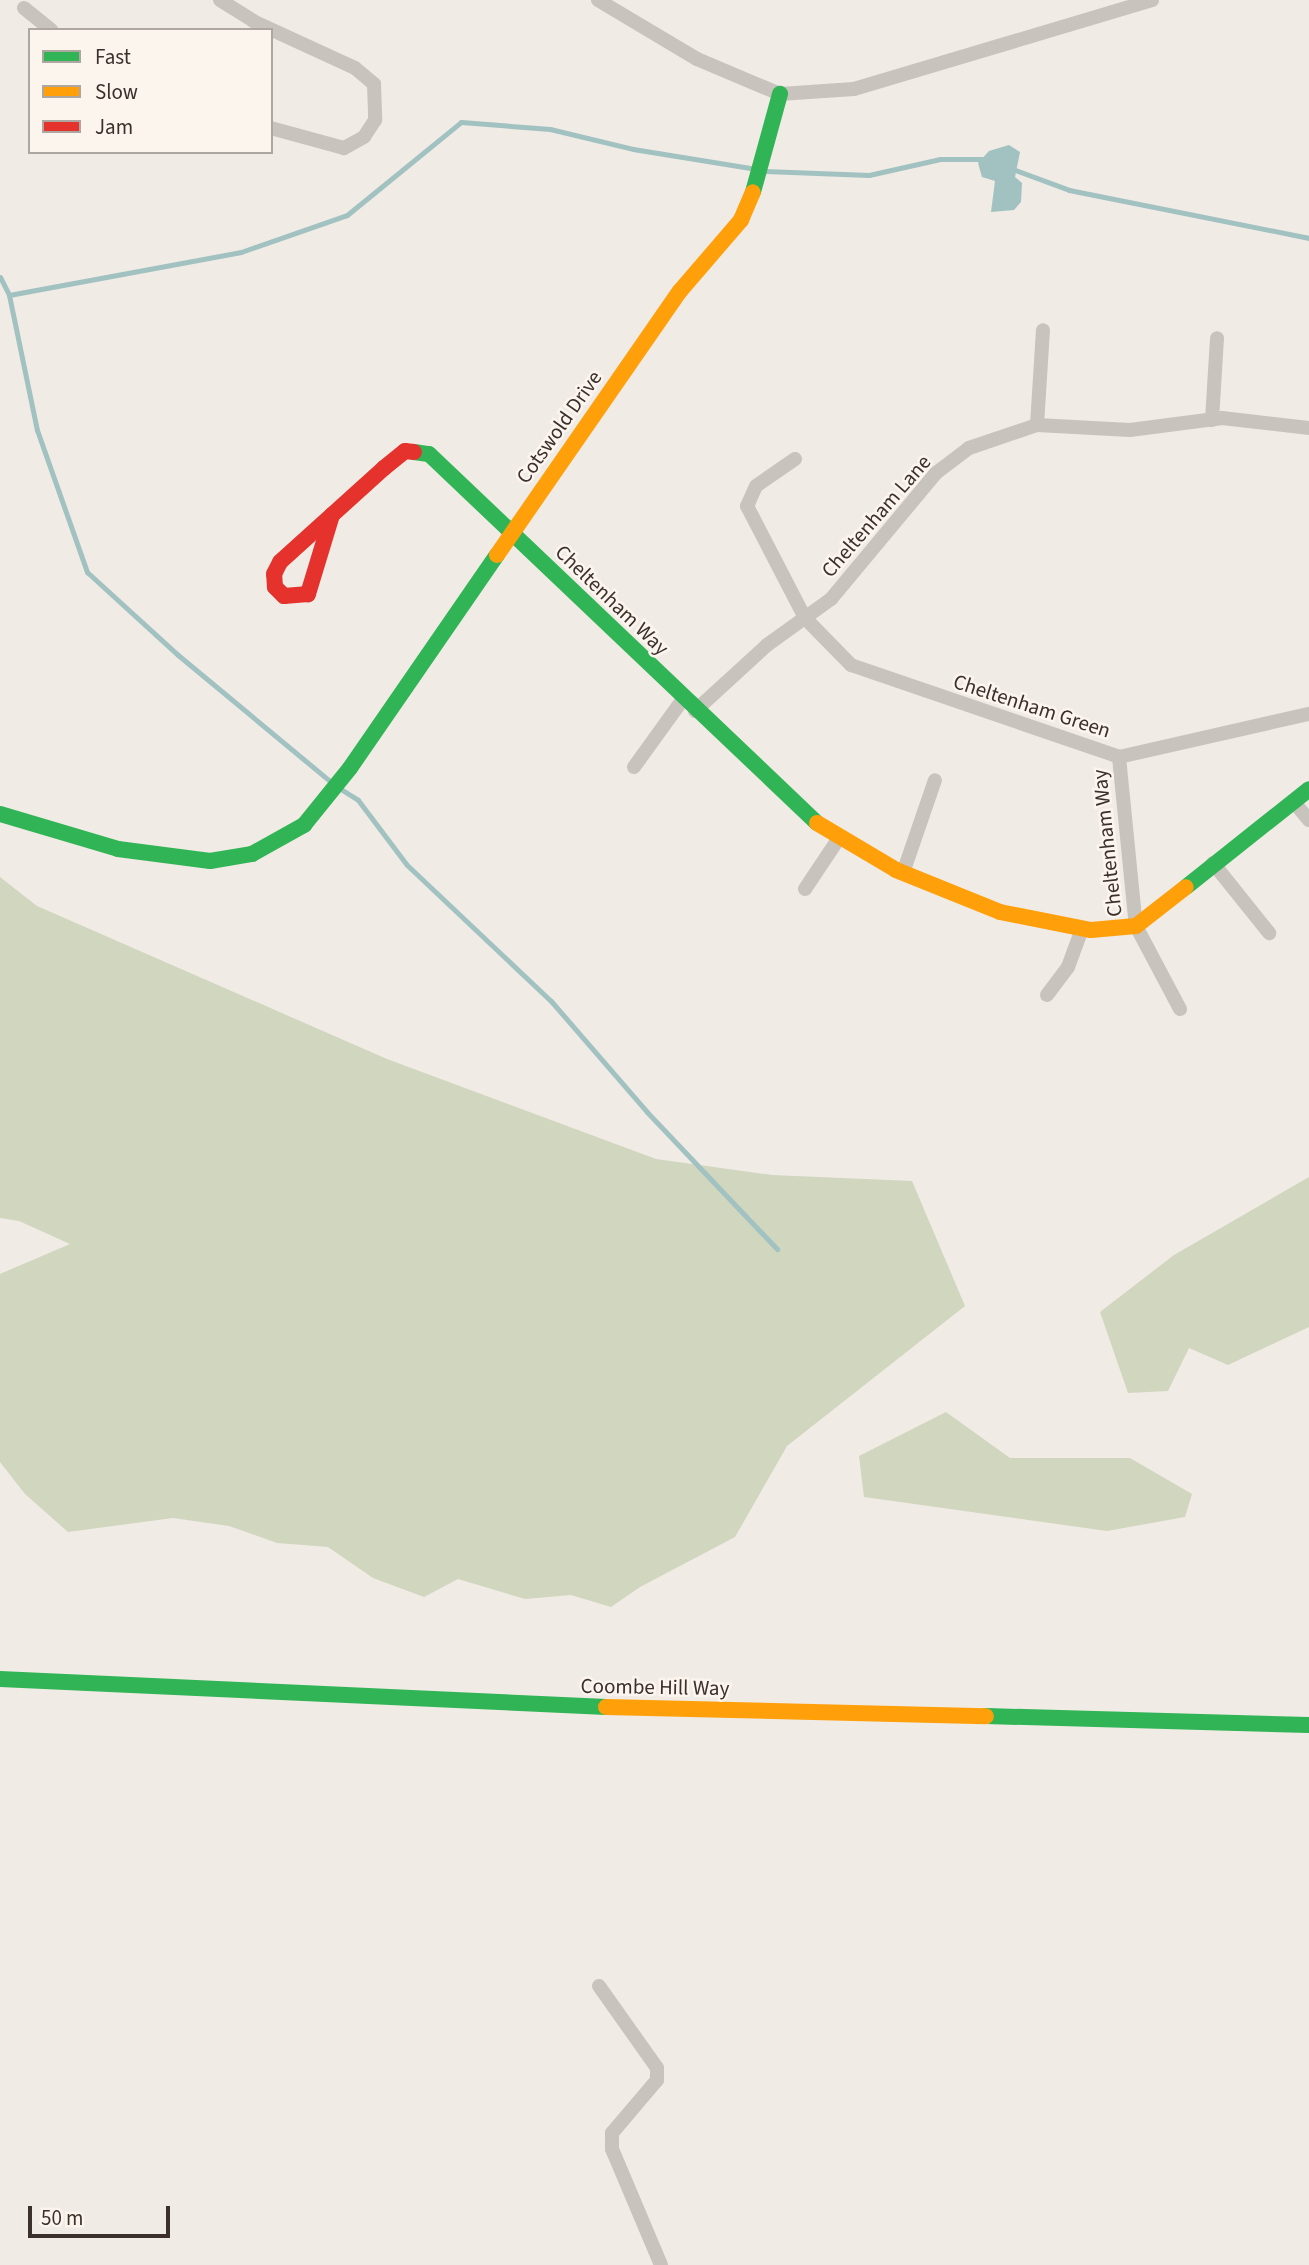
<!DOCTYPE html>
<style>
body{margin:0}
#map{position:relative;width:1309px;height:2265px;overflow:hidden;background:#f0ebe5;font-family:"Source Sans 3",sans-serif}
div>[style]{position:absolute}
.green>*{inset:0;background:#d1d6bf}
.water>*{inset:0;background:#a1c2c1}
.stream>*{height:5px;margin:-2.5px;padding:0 2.5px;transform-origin:2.5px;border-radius:2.5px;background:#a1c2c1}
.street>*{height:14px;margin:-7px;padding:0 7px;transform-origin:7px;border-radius:7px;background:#c9c3be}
.fast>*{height:16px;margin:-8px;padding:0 8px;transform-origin:8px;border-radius:8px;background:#30b455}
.slow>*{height:16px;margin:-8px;padding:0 8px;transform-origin:8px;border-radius:8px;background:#ff9f0a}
.jam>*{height:16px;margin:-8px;padding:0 8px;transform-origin:8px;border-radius:8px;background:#e5322d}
span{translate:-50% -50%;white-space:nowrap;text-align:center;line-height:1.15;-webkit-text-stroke:5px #fbf5ee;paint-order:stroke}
.street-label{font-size:21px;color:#3b302b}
.legend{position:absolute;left:28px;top:28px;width:245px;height:126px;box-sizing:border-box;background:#fbf5ee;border:2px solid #aea6a0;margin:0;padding:9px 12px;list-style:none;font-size:21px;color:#3b302b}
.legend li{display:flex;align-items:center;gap:14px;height:35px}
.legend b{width:35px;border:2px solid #aea6a0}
.scale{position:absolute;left:28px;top:2206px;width:142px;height:32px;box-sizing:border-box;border:4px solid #3b302b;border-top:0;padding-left:9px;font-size:21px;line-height:24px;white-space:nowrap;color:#3b302b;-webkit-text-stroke:5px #fbf5ee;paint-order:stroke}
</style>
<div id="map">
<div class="green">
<div style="clip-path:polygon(0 877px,37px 906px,387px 1059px,656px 1159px,772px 1175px,912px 1181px,965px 1306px,787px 1446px,735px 1537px,640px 1587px,611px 1607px,571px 1595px,525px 1599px,458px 1579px,424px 1597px,373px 1578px,328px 1547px,277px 1543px,229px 1526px,173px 1518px,68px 1532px,25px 1494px,0 1462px,0 1274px,70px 1244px,19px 1221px,0 1218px)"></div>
<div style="clip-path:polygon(1309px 1177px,1309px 1327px,1228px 1365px,1189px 1348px,1168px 1391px,1128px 1393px,1100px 1312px,1174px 1255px)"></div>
<div style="clip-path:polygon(946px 1412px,1010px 1458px,1130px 1458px,1192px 1494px,1185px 1517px,1107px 1531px,864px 1497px,859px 1456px)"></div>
</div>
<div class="water">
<div style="clip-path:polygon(1009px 145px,1020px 152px,1015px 177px,1022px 183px,1021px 202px,1014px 210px,991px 212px,995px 181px,982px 177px,978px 163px,989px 151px)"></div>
</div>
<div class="stream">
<div style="left:1010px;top:168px;width:63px;rotate:20.4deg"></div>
<div style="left:1069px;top:190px;width:245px;rotate:11.3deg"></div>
<div style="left:765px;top:171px;width:104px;rotate:2.2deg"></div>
<div style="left:869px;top:175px;width:73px;rotate:-12.7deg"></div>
<div style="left:940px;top:159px;width:48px"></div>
<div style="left:0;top:277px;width:20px;rotate:63deg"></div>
<div style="left:9px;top:295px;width:138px;rotate:78.3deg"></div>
<div style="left:37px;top:430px;width:151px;rotate:70.6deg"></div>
<div style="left:87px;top:572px;width:123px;rotate:42.4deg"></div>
<div style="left:178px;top:655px;width:199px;rotate:39.7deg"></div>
<div style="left:9px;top:295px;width:236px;rotate:-10.5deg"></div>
<div style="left:241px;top:252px;width:112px;rotate:-19.2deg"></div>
<div style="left:347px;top:215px;width:147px;rotate:-39.2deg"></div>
<div style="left:461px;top:122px;width:89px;rotate:4.5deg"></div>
<div style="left:550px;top:129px;width:85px;rotate:13.5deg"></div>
<div style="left:633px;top:149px;width:125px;rotate:9.2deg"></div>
<div style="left:339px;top:788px;width:22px;rotate:32deg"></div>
<div style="left:358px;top:800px;width:81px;rotate:53deg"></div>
<div style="left:407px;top:865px;width:198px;rotate:43.4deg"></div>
<div style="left:551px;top:1001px;width:147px;rotate:49.1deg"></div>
<div style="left:647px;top:1112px;width:189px;rotate:46.5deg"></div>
</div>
<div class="street">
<div style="left:220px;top:0;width:39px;rotate:32deg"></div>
<div style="left:253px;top:21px;width:112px;rotate:24.7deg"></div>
<div style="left:355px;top:68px;width:25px;rotate:40deg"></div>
<div style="left:374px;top:84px;width:36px;rotate:88deg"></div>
<div style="left:375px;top:120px;width:20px;rotate:123deg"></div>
<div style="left:364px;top:137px;width:23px;rotate:151deg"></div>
<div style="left:344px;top:148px;width:76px;rotate:-164.7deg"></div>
<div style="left:598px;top:0;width:115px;rotate:30.8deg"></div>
<div style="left:697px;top:59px;width:90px;rotate:22.9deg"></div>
<div style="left:780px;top:94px;width:74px;rotate:-3.9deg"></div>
<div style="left:854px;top:89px;width:311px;rotate:-16.6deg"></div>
<div style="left:24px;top:8px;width:35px;rotate:39deg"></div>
<div style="left:1212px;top:420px;width:82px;rotate:-86.5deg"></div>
<div style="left:1037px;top:425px;width:95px;rotate:-86.4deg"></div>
<div style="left:795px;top:459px;width:47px;rotate:145.3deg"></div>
<div style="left:756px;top:486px;width:22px;rotate:114deg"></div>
<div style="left:747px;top:506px;width:126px;rotate:62.6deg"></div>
<div style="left:805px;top:618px;width:66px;rotate:45.6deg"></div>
<div style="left:851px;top:665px;width:283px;rotate:18.9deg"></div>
<div style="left:1119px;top:757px;width:195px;rotate:-12.8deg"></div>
<div style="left:695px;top:711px;width:98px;rotate:-42.5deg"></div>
<div style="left:767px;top:645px;width:79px;rotate:-35.7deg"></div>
<div style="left:831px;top:599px;width:164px;rotate:-50.2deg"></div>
<div style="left:936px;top:473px;width:41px;rotate:-37.1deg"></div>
<div style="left:969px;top:448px;width:72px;rotate:-18.7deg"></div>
<div style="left:1037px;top:425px;width:93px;rotate:3.1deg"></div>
<div style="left:1130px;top:430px;width:93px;rotate:-7.4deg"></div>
<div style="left:1222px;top:418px;width:88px;rotate:6.6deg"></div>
<div style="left:1119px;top:757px;width:170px;rotate:84.3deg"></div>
<div style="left:1136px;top:926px;width:94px;rotate:62.1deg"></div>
<div style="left:634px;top:767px;width:84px;rotate:-54.2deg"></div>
<div style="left:1293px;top:801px;width:25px;rotate:50deg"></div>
<div style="left:1213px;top:863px;width:90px;rotate:51.3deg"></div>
<div style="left:903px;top:873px;width:98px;rotate:-71deg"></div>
<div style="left:805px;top:889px;width:61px;rotate:-56.3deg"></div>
<div style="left:1047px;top:995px;width:35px;rotate:-53deg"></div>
<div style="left:1068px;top:967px;width:40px;rotate:-69.8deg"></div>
<div style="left:599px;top:1986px;width:100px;rotate:54.7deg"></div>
<div style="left:657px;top:2068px;width:12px;rotate:90deg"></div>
<div style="left:657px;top:2080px;width:70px;rotate:130.3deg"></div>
<div style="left:612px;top:2133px;width:16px;rotate:90deg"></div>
<div style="left:612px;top:2149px;width:126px;rotate:67.1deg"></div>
</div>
<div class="fast">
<div style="left:753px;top:192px;width:102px;rotate:-74.6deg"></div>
<div style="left:414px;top:452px;width:15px;rotate:8deg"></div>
<div style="left:429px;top:454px;width:535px;rotate:43.56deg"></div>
<div style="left:0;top:814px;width:123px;rotate:16.5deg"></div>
<div style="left:118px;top:849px;width:93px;rotate:7.4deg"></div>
<div style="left:210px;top:861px;width:43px;rotate:-9.5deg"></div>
<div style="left:252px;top:854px;width:60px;rotate:-29.1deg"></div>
<div style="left:304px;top:825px;width:73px;rotate:-51.1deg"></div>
<div style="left:350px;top:768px;width:259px;rotate:-55.4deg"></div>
<div style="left:1186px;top:887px;width:157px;rotate:-38.5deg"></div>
<div style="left:0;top:1679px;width:607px;rotate:2.65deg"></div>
<div style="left:986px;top:1716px;width:323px;rotate:1.6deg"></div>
</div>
<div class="slow">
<div style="left:497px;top:555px;width:321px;rotate:-55.3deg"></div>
<div style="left:680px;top:291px;width:94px;rotate:-49.3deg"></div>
<div style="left:741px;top:220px;width:30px;rotate:-67deg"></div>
<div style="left:817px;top:823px;width:92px;rotate:30.7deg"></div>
<div style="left:896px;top:870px;width:112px;rotate:22deg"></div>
<div style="left:1000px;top:912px;width:93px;rotate:11.2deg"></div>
<div style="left:1091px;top:930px;width:45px;rotate:-5.1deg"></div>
<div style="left:1136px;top:926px;width:63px;rotate:-38deg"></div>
<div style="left:606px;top:1707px;width:380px;rotate:1.4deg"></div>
</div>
<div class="jam">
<div style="left:332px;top:515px;width:83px;rotate:106.9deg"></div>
<div style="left:308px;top:594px;width:24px;rotate:175deg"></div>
<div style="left:284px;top:596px;width:13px;rotate:-135deg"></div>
<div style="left:275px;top:587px;width:13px;rotate:-94deg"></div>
<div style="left:274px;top:574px;width:13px;rotate:-63deg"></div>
<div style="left:280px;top:562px;width:140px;rotate:-42.1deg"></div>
<div style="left:384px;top:468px;width:27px;rotate:-39deg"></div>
<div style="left:405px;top:451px;width:9px;rotate:6deg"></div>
</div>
<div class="street-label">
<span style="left:559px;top:427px;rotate:-55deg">Cotswold Drive</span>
<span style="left:876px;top:516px;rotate:-49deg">Cheltenham Lane</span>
<span style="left:612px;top:600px;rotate:44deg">Cheltenham Way</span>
<span style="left:1032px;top:706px;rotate:18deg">Cheltenham Green</span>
<span style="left:1107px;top:843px;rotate:-96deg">Cheltenham Way</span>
<span style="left:655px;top:1687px;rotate:1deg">Coombe Hill Way</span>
</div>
<ul class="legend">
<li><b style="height:9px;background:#30b455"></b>Fast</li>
<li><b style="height:9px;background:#ff9f0a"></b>Slow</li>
<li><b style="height:9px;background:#e5322d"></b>Jam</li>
</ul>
<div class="scale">50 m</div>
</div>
